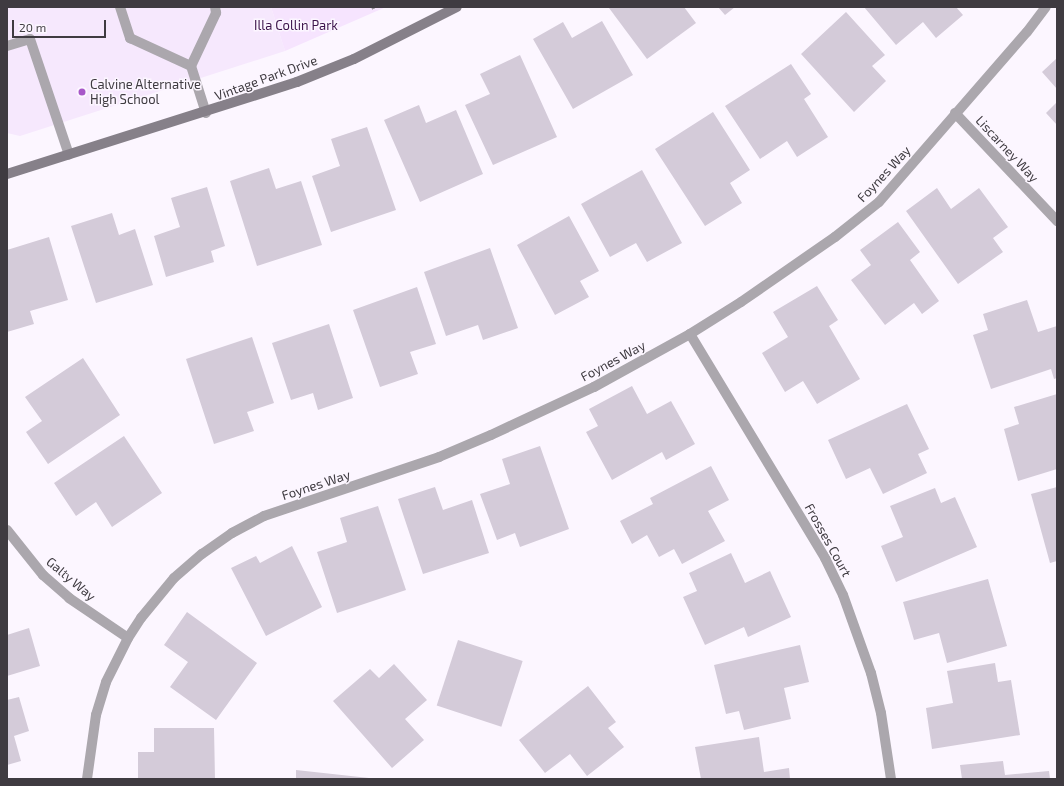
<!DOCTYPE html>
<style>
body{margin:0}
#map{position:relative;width:1064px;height:786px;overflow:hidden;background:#fcf6ff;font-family:"Exo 2",sans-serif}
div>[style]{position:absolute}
.built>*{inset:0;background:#f6e8fd}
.green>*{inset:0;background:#f6e4fe}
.building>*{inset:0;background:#d4cbd9;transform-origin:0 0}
.path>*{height:2.5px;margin-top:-1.25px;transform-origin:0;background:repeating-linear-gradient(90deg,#9a959d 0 2px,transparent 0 4px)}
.lane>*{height:10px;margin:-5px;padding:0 5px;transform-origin:5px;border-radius:5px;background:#aba7ad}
.street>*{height:10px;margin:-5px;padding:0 5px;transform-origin:5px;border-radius:5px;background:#aba7ad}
.secondary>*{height:10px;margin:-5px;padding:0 5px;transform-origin:5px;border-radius:5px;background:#868089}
.dots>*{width:11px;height:11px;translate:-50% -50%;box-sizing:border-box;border:2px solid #fcf6ff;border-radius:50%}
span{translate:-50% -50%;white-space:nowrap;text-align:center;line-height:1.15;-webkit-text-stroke:3px #fcf6ff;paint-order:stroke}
.park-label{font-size:13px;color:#3d134c}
.street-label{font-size:13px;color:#3f3b41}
.poi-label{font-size:13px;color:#3f3b41}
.left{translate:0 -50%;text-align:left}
.frame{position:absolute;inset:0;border:8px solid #3f3b41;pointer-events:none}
.scale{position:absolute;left:12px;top:20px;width:94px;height:18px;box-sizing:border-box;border:2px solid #3f3b41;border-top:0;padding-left:5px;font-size:12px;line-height:14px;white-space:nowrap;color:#3f3b41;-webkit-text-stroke:3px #fcf6ff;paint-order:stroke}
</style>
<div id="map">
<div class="built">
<div style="clip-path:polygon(7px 7px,271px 7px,285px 51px,20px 136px,7px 133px)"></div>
</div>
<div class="green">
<div style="clip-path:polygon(271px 7px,386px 7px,285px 51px)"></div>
</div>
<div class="building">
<div style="clip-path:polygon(684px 7px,696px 23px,647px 59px,609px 8px)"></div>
<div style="clip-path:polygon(718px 7px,735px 7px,725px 15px)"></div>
<div style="clip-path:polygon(864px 7px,956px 7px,963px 15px,936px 38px,923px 22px,896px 45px)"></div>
<div style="clip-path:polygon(846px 12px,885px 55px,872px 66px,886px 81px,854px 112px,801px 54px)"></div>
<div style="clip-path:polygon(602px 21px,633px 75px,573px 109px,533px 39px,563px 22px,572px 38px)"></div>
<div style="clip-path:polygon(520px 55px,557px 137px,493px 165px,465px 105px,490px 94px,480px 74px)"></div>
<div style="clip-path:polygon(1057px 58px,1057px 89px,1042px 72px)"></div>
<div style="clip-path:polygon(791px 64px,811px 94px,804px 99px,828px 137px,797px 157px,787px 141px,760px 159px,725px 106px)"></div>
<div style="clip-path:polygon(1057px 102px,1057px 125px,1046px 113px)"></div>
<div style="clip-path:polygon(419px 105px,426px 123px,456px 110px,483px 174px,420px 202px,384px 120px)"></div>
<div style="clip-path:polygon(713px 112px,750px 170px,730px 183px,742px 203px,705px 226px,655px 149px)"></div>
<div style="clip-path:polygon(367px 127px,396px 210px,331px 232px,312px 176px,340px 166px,331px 139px)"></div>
<div style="clip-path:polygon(269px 168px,276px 189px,301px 181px,322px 245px,257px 266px,230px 181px)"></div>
<div style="clip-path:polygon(642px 170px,682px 243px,647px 262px,636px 243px,610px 257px,581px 204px)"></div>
<div style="clip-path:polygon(207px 187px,225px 246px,211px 251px,214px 262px,166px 277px,154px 236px,180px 227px,171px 198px)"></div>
<div style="clip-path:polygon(937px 188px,951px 209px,979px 188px,1008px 227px,993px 238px,1003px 252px,958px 284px,906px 211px)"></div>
<div style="clip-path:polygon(112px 213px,119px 235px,135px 229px,153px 285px,96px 303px,71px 226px)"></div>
<div style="clip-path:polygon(569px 216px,599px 271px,580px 281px,589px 297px,555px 315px,517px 245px)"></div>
<div style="clip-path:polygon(898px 222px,920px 252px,910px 260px,939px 301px,922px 314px,914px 303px,885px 325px,851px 280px,871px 265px,860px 250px)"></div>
<div style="clip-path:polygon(49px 237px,68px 300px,30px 311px,34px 324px,7px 332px,7px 250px)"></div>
<div style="clip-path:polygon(490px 248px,518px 328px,483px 340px,478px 325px,446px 336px,424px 272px)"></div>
<div style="clip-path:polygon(817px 286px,838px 320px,829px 326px,860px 379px,817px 404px,803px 381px,785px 392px,762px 353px,788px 337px,773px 312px)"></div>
<div style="clip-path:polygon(417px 287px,436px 344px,410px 352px,418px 374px,380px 387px,353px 310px)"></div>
<div style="clip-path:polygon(1027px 300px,1038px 332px,1057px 326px,1057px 378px,1054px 379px,1051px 369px,991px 389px,973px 335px,988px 330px,983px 314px)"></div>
<div style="clip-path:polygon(329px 324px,353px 398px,318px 410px,313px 393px,291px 400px,272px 343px)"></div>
<div style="clip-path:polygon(252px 337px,274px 403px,247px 412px,254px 431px,214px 444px,186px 359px)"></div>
<div style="clip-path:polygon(83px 358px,120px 415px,48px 464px,26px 432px,42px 421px,25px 397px)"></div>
<div style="clip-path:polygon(632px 386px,647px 414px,671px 401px,695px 444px,666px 460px,662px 452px,612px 480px,586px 432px,598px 426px,589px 409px)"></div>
<div style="clip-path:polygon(1057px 394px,1057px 469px,1018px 481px,1004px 429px,1019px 424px,1014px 407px)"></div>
<div style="clip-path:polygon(907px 404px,929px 449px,918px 454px,927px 473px,883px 494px,870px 468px,846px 479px,828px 440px)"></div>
<div style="clip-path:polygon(124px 436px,162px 493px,112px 527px,96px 502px,76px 516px,54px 483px)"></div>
<div style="clip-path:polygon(540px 446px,569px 529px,520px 547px,515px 533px,497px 540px,480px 494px,510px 484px,502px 459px)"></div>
<div style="clip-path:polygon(711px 466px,729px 500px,708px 511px,725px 541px,682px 564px,674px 549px,659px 557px,647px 535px,632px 544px,620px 521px,653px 504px,650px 498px)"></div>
<div style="clip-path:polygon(435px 487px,443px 510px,472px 500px,489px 553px,423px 574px,398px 499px)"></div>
<div style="clip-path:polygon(1057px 487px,1057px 561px,1050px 563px,1031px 494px)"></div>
<div style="clip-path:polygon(935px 488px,941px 503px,955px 497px,977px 547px,896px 582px,881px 546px,903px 537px,890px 506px)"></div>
<div style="clip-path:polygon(378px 506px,406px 590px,337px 613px,317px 552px,347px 542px,340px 518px)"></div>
<div style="clip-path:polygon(292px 546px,322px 607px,266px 636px,231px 568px,256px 556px,260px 563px)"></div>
<div style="clip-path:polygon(731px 553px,745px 583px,770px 571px,791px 617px,748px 637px,744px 627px,705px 645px,683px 597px,697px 591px,689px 573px)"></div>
<div style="clip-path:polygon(988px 579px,1007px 646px,947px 663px,939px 633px,914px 640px,903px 602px)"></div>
<div style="clip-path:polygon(187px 612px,257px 663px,216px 720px,170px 687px,188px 662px,164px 645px)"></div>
<div style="clip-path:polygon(29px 628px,40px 666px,7px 676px,7px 635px)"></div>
<div style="left:458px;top:640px;width:68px;height:69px;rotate:18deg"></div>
<div style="clip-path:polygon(800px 645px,809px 682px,784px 688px,791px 719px,744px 730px,739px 711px,726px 714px,714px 665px)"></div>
<div style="clip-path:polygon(995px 663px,998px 682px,1011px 680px,1020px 735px,932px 749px,926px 708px,953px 703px,947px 671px)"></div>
<div style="clip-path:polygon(394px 664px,427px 700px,405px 719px,424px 740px,392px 768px,333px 701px,370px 669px,379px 678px)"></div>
<div style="clip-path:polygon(588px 686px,616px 722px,608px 728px,624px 747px,587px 776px,570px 754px,545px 773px,519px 740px)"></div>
<div style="clip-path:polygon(19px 697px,29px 731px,14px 736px,21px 761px,7px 765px,7px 700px)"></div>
<div style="clip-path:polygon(154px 728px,214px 728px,215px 779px,138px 779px,138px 752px,154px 752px)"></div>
<div style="clip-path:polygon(759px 737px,764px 772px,789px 768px,790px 779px,701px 779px,695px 747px)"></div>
<div style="clip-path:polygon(1003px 761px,1005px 775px,1049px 771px,1050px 779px,962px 779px,960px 765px)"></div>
<div style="clip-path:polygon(296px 770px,369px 778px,369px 779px,296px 779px)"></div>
</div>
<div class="path">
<div style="left:373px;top:7px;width:2px;rotate:63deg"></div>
</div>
<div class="lane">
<div style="left:120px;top:7px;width:33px;rotate:72deg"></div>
<div style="left:130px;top:38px;width:67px;rotate:24.7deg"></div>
<div style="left:7px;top:46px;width:24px;rotate:-17deg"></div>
<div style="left:30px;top:39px;width:122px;rotate:71.4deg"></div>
<div style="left:206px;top:113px;width:49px;rotate:-107.7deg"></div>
<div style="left:191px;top:66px;width:59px;rotate:-64.7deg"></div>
<div style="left:216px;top:13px;width:6px;rotate:-99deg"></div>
</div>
<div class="street">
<div style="left:955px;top:113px;width:149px;rotate:46.6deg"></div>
<div style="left:690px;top:334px;width:262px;rotate:58.9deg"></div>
<div style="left:825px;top:558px;width:41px;rotate:64.1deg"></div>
<div style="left:843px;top:595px;width:83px;rotate:70.3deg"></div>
<div style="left:871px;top:673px;width:41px;rotate:76deg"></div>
<div style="left:881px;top:713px;width:67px;rotate:81.4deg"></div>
<div style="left:7px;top:530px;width:58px;rotate:51.3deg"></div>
<div style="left:43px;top:575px;width:35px;rotate:41deg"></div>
<div style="left:69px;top:598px;width:71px;rotate:34.1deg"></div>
<div style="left:87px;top:779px;width:65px;rotate:-82deg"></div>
<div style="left:96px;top:715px;width:34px;rotate:-73deg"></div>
<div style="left:106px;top:682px;width:49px;rotate:-63.4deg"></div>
<div style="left:128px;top:638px;width:24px;rotate:-57deg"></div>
<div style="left:141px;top:618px;width:52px;rotate:-50.5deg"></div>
<div style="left:174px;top:578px;width:37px;rotate:-41deg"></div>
<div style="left:202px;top:554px;width:37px;rotate:-35deg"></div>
<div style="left:232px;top:533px;width:36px;rotate:-28deg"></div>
<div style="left:264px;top:516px;width:185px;rotate:-18.6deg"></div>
<div style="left:439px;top:457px;width:56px;rotate:-22.9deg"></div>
<div style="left:491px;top:435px;width:114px;rotate:-25deg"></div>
<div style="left:594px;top:387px;width:110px;rotate:-28.9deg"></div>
<div style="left:690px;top:334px;width:60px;rotate:-32.1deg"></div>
<div style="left:741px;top:302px;width:114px;rotate:-34.7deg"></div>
<div style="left:835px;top:237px;width:56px;rotate:-38.5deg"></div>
<div style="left:879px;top:202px;width:225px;rotate:-49deg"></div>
<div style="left:1027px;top:32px;width:31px;rotate:-53deg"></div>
</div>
<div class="secondary">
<div style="left:7px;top:174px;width:304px;rotate:-17.6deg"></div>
<div style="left:297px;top:82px;width:61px;rotate:-22deg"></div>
<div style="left:354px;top:59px;width:115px;rotate:-26.8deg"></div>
</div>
<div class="dots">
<div style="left:82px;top:92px;background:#a757c8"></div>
</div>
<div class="park-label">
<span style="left:296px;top:25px">Illa Collin Park</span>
</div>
<div class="street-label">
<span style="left:266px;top:78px;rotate:-20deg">Vintage Park Drive</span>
<span style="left:1007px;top:149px;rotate:47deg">Liscarney Way</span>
<span style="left:884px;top:174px;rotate:-47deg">Foynes Way</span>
<span style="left:613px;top:361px;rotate:-28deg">Foynes Way</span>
<span style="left:316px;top:485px;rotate:-18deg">Foynes Way</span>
<span style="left:828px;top:540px;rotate:61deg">Frosses Court</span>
<span style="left:71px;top:579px;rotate:40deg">Galty Way</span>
</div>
<div class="poi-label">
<span class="left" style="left:90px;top:92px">Calvine Alternative<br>High School</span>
</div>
<div class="frame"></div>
<div class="scale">20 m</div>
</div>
